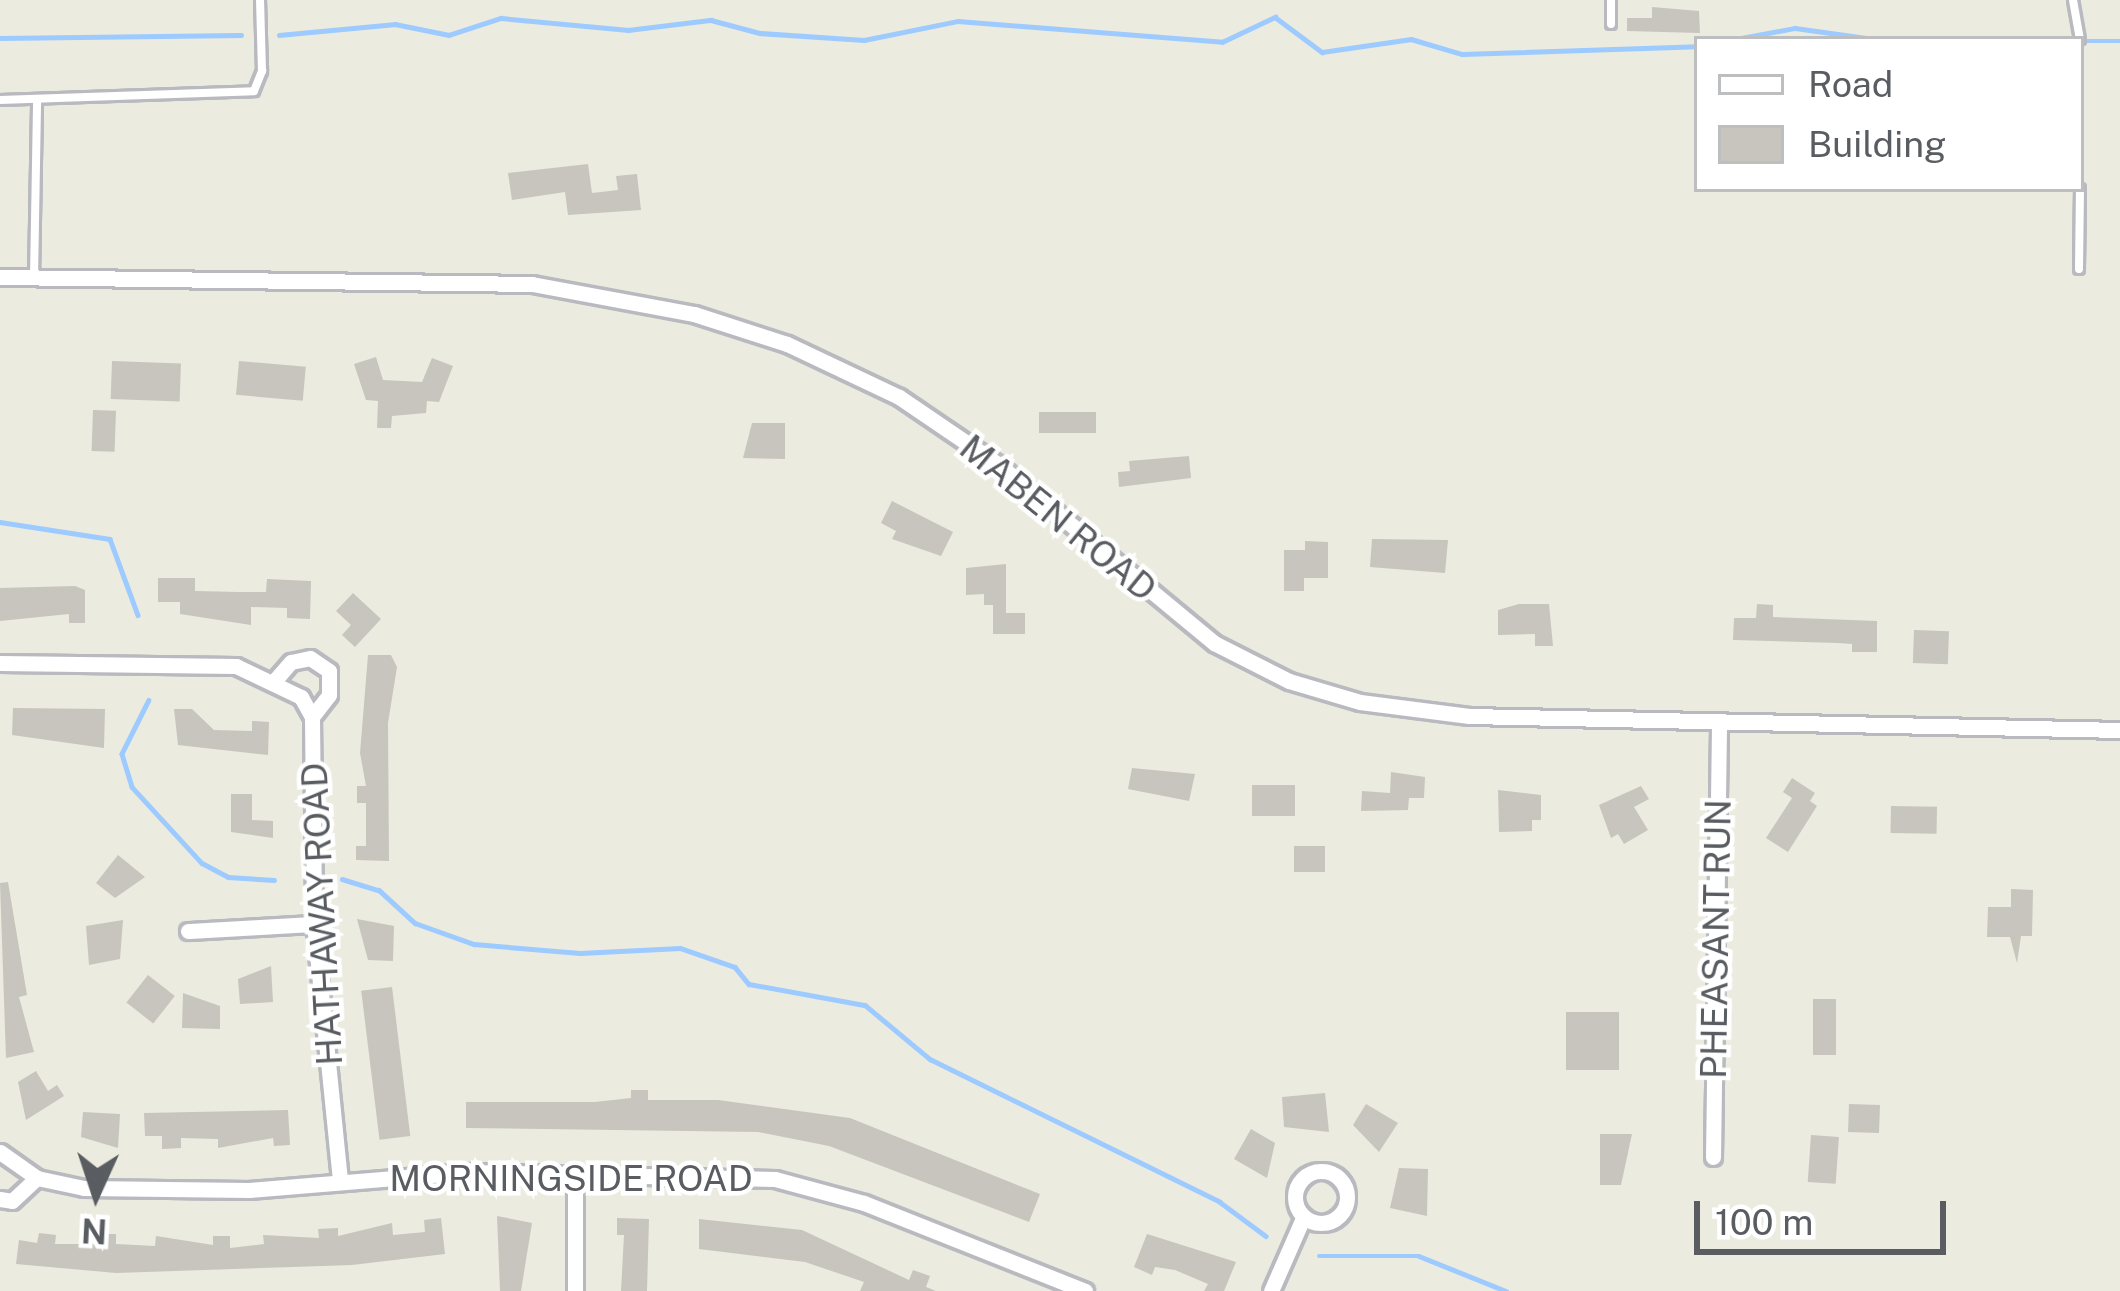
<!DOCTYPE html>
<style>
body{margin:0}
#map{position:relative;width:2120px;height:1291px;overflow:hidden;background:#ecebe0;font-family:"Public Sans",sans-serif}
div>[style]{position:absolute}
.stream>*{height:4.5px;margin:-2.25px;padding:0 2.25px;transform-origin:2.25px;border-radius:2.25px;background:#9dcaff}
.building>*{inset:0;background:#c7c5bd;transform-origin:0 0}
.roads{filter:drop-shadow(3px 0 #b8babf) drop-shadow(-3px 0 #b8babf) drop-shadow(0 3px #b8babf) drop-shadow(0 -3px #b8babf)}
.lane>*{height:8px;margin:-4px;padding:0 4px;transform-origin:4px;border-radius:4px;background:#fff}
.street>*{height:15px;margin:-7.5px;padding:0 7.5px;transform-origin:7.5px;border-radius:7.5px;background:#fff}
.street>.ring{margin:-7.5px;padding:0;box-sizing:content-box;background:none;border:15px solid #fff;border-radius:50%}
span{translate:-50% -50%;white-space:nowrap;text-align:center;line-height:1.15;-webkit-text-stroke:9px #fff;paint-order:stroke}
.street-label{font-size:36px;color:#595c61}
.legend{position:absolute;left:1694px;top:36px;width:390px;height:156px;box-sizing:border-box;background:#fff;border:3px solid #bdbec0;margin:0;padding:15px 21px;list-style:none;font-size:36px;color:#595c61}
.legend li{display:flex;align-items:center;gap:24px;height:60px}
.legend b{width:60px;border:3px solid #bdbec0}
.north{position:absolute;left:36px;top:1135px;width:120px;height:120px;-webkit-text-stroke:9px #fff;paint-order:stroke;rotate:183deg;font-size:33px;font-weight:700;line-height:48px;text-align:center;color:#595c61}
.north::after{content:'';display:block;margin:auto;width:42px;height:54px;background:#595c61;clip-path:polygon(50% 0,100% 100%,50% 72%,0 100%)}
.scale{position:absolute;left:1694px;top:1201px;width:252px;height:54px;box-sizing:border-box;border:6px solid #595c61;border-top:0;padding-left:15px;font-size:36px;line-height:42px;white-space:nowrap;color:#595c61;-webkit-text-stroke:9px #fff;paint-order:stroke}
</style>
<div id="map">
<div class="stream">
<div style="left:279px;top:35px;width:117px;rotate:-5.4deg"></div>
<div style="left:395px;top:24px;width:55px;rotate:11.5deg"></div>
<div style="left:449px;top:35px;width:55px;rotate:-18.1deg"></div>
<div style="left:501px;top:18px;width:128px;rotate:5.4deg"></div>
<div style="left:628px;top:30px;width:84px;rotate:-6.9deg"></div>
<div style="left:711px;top:20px;width:51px;rotate:14.9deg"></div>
<div style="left:760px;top:33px;width:104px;rotate:3.9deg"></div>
<div style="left:864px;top:40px;width:96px;rotate:-11.4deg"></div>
<div style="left:958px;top:21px;width:265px;rotate:4.5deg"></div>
<div style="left:1222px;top:42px;width:59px;rotate:-25.3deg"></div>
<div style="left:1275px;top:17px;width:59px;rotate:36.7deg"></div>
<div style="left:1322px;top:52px;width:90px;rotate:-8.3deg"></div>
<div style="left:1411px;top:39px;width:53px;rotate:16.4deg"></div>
<div style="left:1462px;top:54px;width:235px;rotate:-1.9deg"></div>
<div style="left:0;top:38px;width:241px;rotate:-0.7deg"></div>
<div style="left:1736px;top:39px;width:60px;rotate:-10.6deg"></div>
<div style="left:1795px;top:28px;width:79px;rotate:8deg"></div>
<div style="left:2081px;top:41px;width:39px"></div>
<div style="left:0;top:522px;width:111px;rotate:8.8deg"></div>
<div style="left:110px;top:539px;width:81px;rotate:69.8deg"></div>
<div style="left:149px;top:700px;width:60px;rotate:116.6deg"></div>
<div style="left:122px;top:754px;width:34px;rotate:73deg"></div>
<div style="left:132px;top:787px;width:103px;rotate:47.4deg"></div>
<div style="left:202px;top:863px;width:30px;rotate:28deg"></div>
<div style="left:228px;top:877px;width:46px;rotate:3.7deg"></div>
<div style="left:342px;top:879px;width:39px;rotate:17deg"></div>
<div style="left:379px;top:890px;width:49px;rotate:42.5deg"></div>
<div style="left:415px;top:923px;width:63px;rotate:19.6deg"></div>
<div style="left:474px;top:944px;width:106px;rotate:4.9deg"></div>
<div style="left:580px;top:953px;width:100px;rotate:-2.9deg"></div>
<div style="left:680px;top:948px;width:58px;rotate:19.1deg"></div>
<div style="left:735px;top:967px;width:22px;rotate:51deg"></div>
<div style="left:749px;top:984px;width:118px;rotate:10.3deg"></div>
<div style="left:865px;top:1005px;width:85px;rotate:39.7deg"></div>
<div style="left:930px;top:1059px;width:323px;rotate:26.2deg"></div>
<div style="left:1220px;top:1202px;width:57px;rotate:36.5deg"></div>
<div style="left:1319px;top:1256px;width:100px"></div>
<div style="left:1419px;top:1256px;width:94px;rotate:21.9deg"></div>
</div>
<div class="building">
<div style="clip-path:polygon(1652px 7px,1699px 11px,1700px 33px,1627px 31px,1627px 18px,1652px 18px)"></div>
<div style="clip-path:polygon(588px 164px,592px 193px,618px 190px,616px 176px,637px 174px,641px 210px,568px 215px,565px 192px,512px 200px,508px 173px)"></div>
<div style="clip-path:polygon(376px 357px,383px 380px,422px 382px,432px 358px,453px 366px,439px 402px,427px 401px,426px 413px,392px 416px,391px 428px,377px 428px,378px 401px,366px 400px,354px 364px)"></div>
<div style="left:112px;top:361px;width:69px;height:38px;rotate:2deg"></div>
<div style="left:239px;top:361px;width:67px;height:34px;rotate:5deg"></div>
<div style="left:93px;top:410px;width:23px;height:41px;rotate:2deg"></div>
<div style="left:1096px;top:412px;width:21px;height:57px;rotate:90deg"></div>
<div style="clip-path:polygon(752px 423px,785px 423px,785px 459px,743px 458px)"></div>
<div style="clip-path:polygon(1189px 456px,1191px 478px,1119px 487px,1118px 472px,1130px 471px,1129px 461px)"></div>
<div style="clip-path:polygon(892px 501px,953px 532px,941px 556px,892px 539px,896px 531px,881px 523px)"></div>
<div style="clip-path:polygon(1372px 539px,1448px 540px,1445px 573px,1370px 567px)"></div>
<div style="clip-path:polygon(1305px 541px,1328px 542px,1328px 578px,1304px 578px,1304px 591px,1284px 591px,1284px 550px,1305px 550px)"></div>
<div style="clip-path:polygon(1006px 564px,1006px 613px,1025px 613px,1025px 634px,993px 634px,993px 605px,984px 605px,984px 594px,966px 595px,966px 568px)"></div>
<div style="clip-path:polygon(158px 578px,195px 578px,195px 591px,239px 592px,266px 592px,267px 579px,311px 581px,310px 619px,287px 618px,287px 608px,251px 607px,251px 625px,180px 614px,180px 602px,158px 602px)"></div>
<div style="clip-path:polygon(75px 586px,85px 590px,85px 623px,69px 623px,69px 614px,0 621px,0 588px)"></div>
<div style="clip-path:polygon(353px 593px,381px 619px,355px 647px,342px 635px,351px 625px,336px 611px)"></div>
<div style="clip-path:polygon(1519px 604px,1549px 604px,1553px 646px,1535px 646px,1535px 634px,1498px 635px,1498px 610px)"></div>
<div style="clip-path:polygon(1757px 604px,1773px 605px,1773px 617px,1877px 621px,1877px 652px,1852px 652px,1852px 644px,1838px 643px,1733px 640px,1734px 618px,1756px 618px)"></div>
<div style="left:1914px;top:630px;width:35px;height:33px;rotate:2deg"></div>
<div style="clip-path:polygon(368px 655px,391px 655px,397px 667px,388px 723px,389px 861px,356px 860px,356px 846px,366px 846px,366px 803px,357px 803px,357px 786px,366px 786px,360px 753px)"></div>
<div style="clip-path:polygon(13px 708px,105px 709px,104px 748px,12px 735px)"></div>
<div style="clip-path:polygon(174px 709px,192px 709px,214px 730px,252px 731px,252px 721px,269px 722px,268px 755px,178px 745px)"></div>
<div style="clip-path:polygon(1132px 768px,1195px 774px,1189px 801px,1128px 789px)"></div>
<div style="clip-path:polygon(1391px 772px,1425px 777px,1424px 798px,1409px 798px,1408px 810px,1361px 811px,1362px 791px,1390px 793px)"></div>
<div style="clip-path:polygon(1792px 778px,1815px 793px,1810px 801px,1817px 806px,1788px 852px,1766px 838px,1792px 798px,1783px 792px)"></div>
<div style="left:1295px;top:785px;width:31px;height:43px;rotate:90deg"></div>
<div style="clip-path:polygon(1641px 786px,1649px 799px,1634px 807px,1648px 830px,1624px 844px,1618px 834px,1611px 838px,1599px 805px)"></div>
<div style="clip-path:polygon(1498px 790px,1541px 795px,1541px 820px,1532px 820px,1532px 831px,1499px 832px)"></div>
<div style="clip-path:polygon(231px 794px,252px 794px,252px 820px,273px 821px,273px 838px,231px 832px)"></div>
<div style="left:1891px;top:806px;width:46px;height:27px;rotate:1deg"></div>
<div style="left:1294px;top:846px;width:31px;height:26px"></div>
<div style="clip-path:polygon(118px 855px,145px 877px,115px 898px,96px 883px)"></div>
<div style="clip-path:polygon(8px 882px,27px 995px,19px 997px,34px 1052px,6px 1058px,0 883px)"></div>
<div style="clip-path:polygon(2011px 889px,2033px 890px,2032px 936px,2021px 936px,2017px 963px,2010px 937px,1987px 937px,1988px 907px,2011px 907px)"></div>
<div style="clip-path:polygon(357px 919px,394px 926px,393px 961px,368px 960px)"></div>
<div style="clip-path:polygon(123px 920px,120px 959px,89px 965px,86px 926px)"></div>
<div style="clip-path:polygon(271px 966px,273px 1002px,240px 1004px,238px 979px)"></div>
<div style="left:148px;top:975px;width:34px;height:35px;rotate:38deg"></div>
<div style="left:392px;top:987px;width:150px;height:31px;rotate:83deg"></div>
<div style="clip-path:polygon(183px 993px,220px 1006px,220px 1029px,182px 1028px)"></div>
<div style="left:1813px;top:999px;width:23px;height:56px"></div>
<div style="left:1566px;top:1012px;width:53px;height:58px"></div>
<div style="clip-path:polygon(36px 1071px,48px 1091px,57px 1085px,64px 1096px,26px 1120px,18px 1082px)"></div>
<div style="clip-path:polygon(631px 1090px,648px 1090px,648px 1100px,718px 1100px,850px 1118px,1040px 1194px,1029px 1222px,829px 1146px,758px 1132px,466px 1128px,466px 1102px,595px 1102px,631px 1098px)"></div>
<div style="clip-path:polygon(1325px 1093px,1329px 1132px,1284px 1127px,1282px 1097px)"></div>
<div style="clip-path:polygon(1366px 1104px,1398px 1123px,1379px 1152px,1353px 1125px)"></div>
<div style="left:1849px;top:1104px;width:31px;height:28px;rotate:2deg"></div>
<div style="clip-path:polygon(288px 1110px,290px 1145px,274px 1146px,273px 1138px,218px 1148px,218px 1139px,181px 1138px,181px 1148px,162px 1149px,162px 1136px,145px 1136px,144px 1113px)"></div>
<div style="clip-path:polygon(83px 1112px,120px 1114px,118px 1148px,81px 1137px)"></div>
<div style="clip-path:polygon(1251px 1129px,1275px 1143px,1267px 1178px,1234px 1159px)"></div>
<div style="clip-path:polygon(1600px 1134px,1632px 1134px,1621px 1185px,1600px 1185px)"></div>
<div style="left:1811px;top:1135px;width:28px;height:47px;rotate:4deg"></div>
<div style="clip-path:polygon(1399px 1168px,1428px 1169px,1427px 1216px,1390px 1208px)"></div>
<div style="clip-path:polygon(497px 1216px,532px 1223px,521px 1291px,500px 1291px)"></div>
<div style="clip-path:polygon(441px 1218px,445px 1254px,352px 1265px,116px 1273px,16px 1264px,19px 1240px,37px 1243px,39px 1233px,56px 1235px,55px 1244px,97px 1244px,97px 1234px,116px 1234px,116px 1244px,155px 1246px,156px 1236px,213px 1245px,213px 1236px,230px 1236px,230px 1248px,264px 1244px,263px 1235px,319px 1238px,318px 1229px,338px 1228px,338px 1236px,392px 1223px,393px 1235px,425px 1232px,424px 1220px)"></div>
<div style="clip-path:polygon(617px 1218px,649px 1219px,647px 1291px,621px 1291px,624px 1235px,617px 1235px)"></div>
<div style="clip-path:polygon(699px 1219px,802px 1230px,909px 1280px,913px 1270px,930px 1276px,926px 1287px,936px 1291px,860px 1291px,864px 1282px,805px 1262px,699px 1249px)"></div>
<div style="clip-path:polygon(1147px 1234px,1236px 1262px,1224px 1291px,1204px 1291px,1208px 1284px,1175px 1270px,1155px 1267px,1152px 1275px,1134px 1267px)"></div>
</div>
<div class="roads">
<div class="lane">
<div style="left:1611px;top:0;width:24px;rotate:90deg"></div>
<div style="left:2073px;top:0;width:40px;rotate:80deg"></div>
<div style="left:0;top:100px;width:254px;rotate:-2deg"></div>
<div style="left:254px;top:91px;width:22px;rotate:-68deg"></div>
<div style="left:262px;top:71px;width:71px;rotate:-91.6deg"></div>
<div style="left:2079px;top:269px;width:80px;rotate:-89.3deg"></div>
<div style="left:34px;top:278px;width:177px;rotate:-89deg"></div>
</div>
<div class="street">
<div style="left:0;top:277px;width:532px;rotate:0.75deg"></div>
<div style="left:532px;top:284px;width:165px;rotate:10.5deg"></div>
<div style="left:694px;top:314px;width:98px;rotate:17.9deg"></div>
<div style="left:787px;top:344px;width:124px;rotate:25.3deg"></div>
<div style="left:899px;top:397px;width:121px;rotate:34.2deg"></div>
<div style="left:999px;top:465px;width:279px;rotate:39.6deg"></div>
<div style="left:1214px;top:643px;width:84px;rotate:26.9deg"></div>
<div style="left:1289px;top:681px;width:74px;rotate:16.5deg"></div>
<div style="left:1360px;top:702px;width:110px;rotate:7.3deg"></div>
<div style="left:1469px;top:716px;width:651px;rotate:1.23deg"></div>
<div style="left:0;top:663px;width:236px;rotate:0.7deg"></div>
<div style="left:236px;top:666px;width:72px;rotate:25.5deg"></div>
<div style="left:301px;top:697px;width:23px;rotate:61deg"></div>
<div style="left:312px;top:717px;width:207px;rotate:89.4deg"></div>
<div style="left:314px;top:924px;width:259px;rotate:84.2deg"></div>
<div style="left:276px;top:679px;width:23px;rotate:-49deg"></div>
<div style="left:291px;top:662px;width:19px;rotate:-12deg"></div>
<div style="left:310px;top:658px;width:23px;rotate:34deg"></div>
<div style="left:329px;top:671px;width:24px;rotate:90deg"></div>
<div style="left:329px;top:695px;width:28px;rotate:128deg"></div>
<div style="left:188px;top:931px;width:126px;rotate:-3.2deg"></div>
<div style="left:0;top:1152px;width:45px;rotate:35.1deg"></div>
<div style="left:37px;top:1178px;width:48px;rotate:12deg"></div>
<div style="left:84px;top:1188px;width:165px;rotate:0.7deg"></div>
<div style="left:249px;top:1190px;width:222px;rotate:-4.7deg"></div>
<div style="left:470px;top:1172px;width:305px;rotate:1.3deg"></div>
<div style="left:775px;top:1179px;width:92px;rotate:15.1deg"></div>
<div style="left:864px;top:1203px;width:238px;rotate:21.7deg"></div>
<div style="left:1713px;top:1157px;width:435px;rotate:-89.2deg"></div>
<div class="ring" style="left:1295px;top:1171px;width:37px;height:37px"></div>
<div style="left:0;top:1199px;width:12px;rotate:9deg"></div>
<div style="left:12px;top:1201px;width:34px;rotate:-43deg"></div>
<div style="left:575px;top:1291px;width:118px;rotate:-90deg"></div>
<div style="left:1271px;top:1291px;width:80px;rotate:-66.3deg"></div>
</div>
</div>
<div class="street-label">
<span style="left:1058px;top:518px;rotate:39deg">MABEN ROAD</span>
<span style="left:322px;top:914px;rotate:-93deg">HATHAWAY ROAD</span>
<span style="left:1716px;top:939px;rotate:-89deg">PHEASANT RUN</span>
<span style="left:571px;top:1179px">MORNINGSIDE ROAD</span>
</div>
<ul class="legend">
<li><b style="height:15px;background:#fff"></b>Road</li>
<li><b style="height:33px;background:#c7c5bd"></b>Building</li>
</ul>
<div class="north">N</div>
<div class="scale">100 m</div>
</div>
